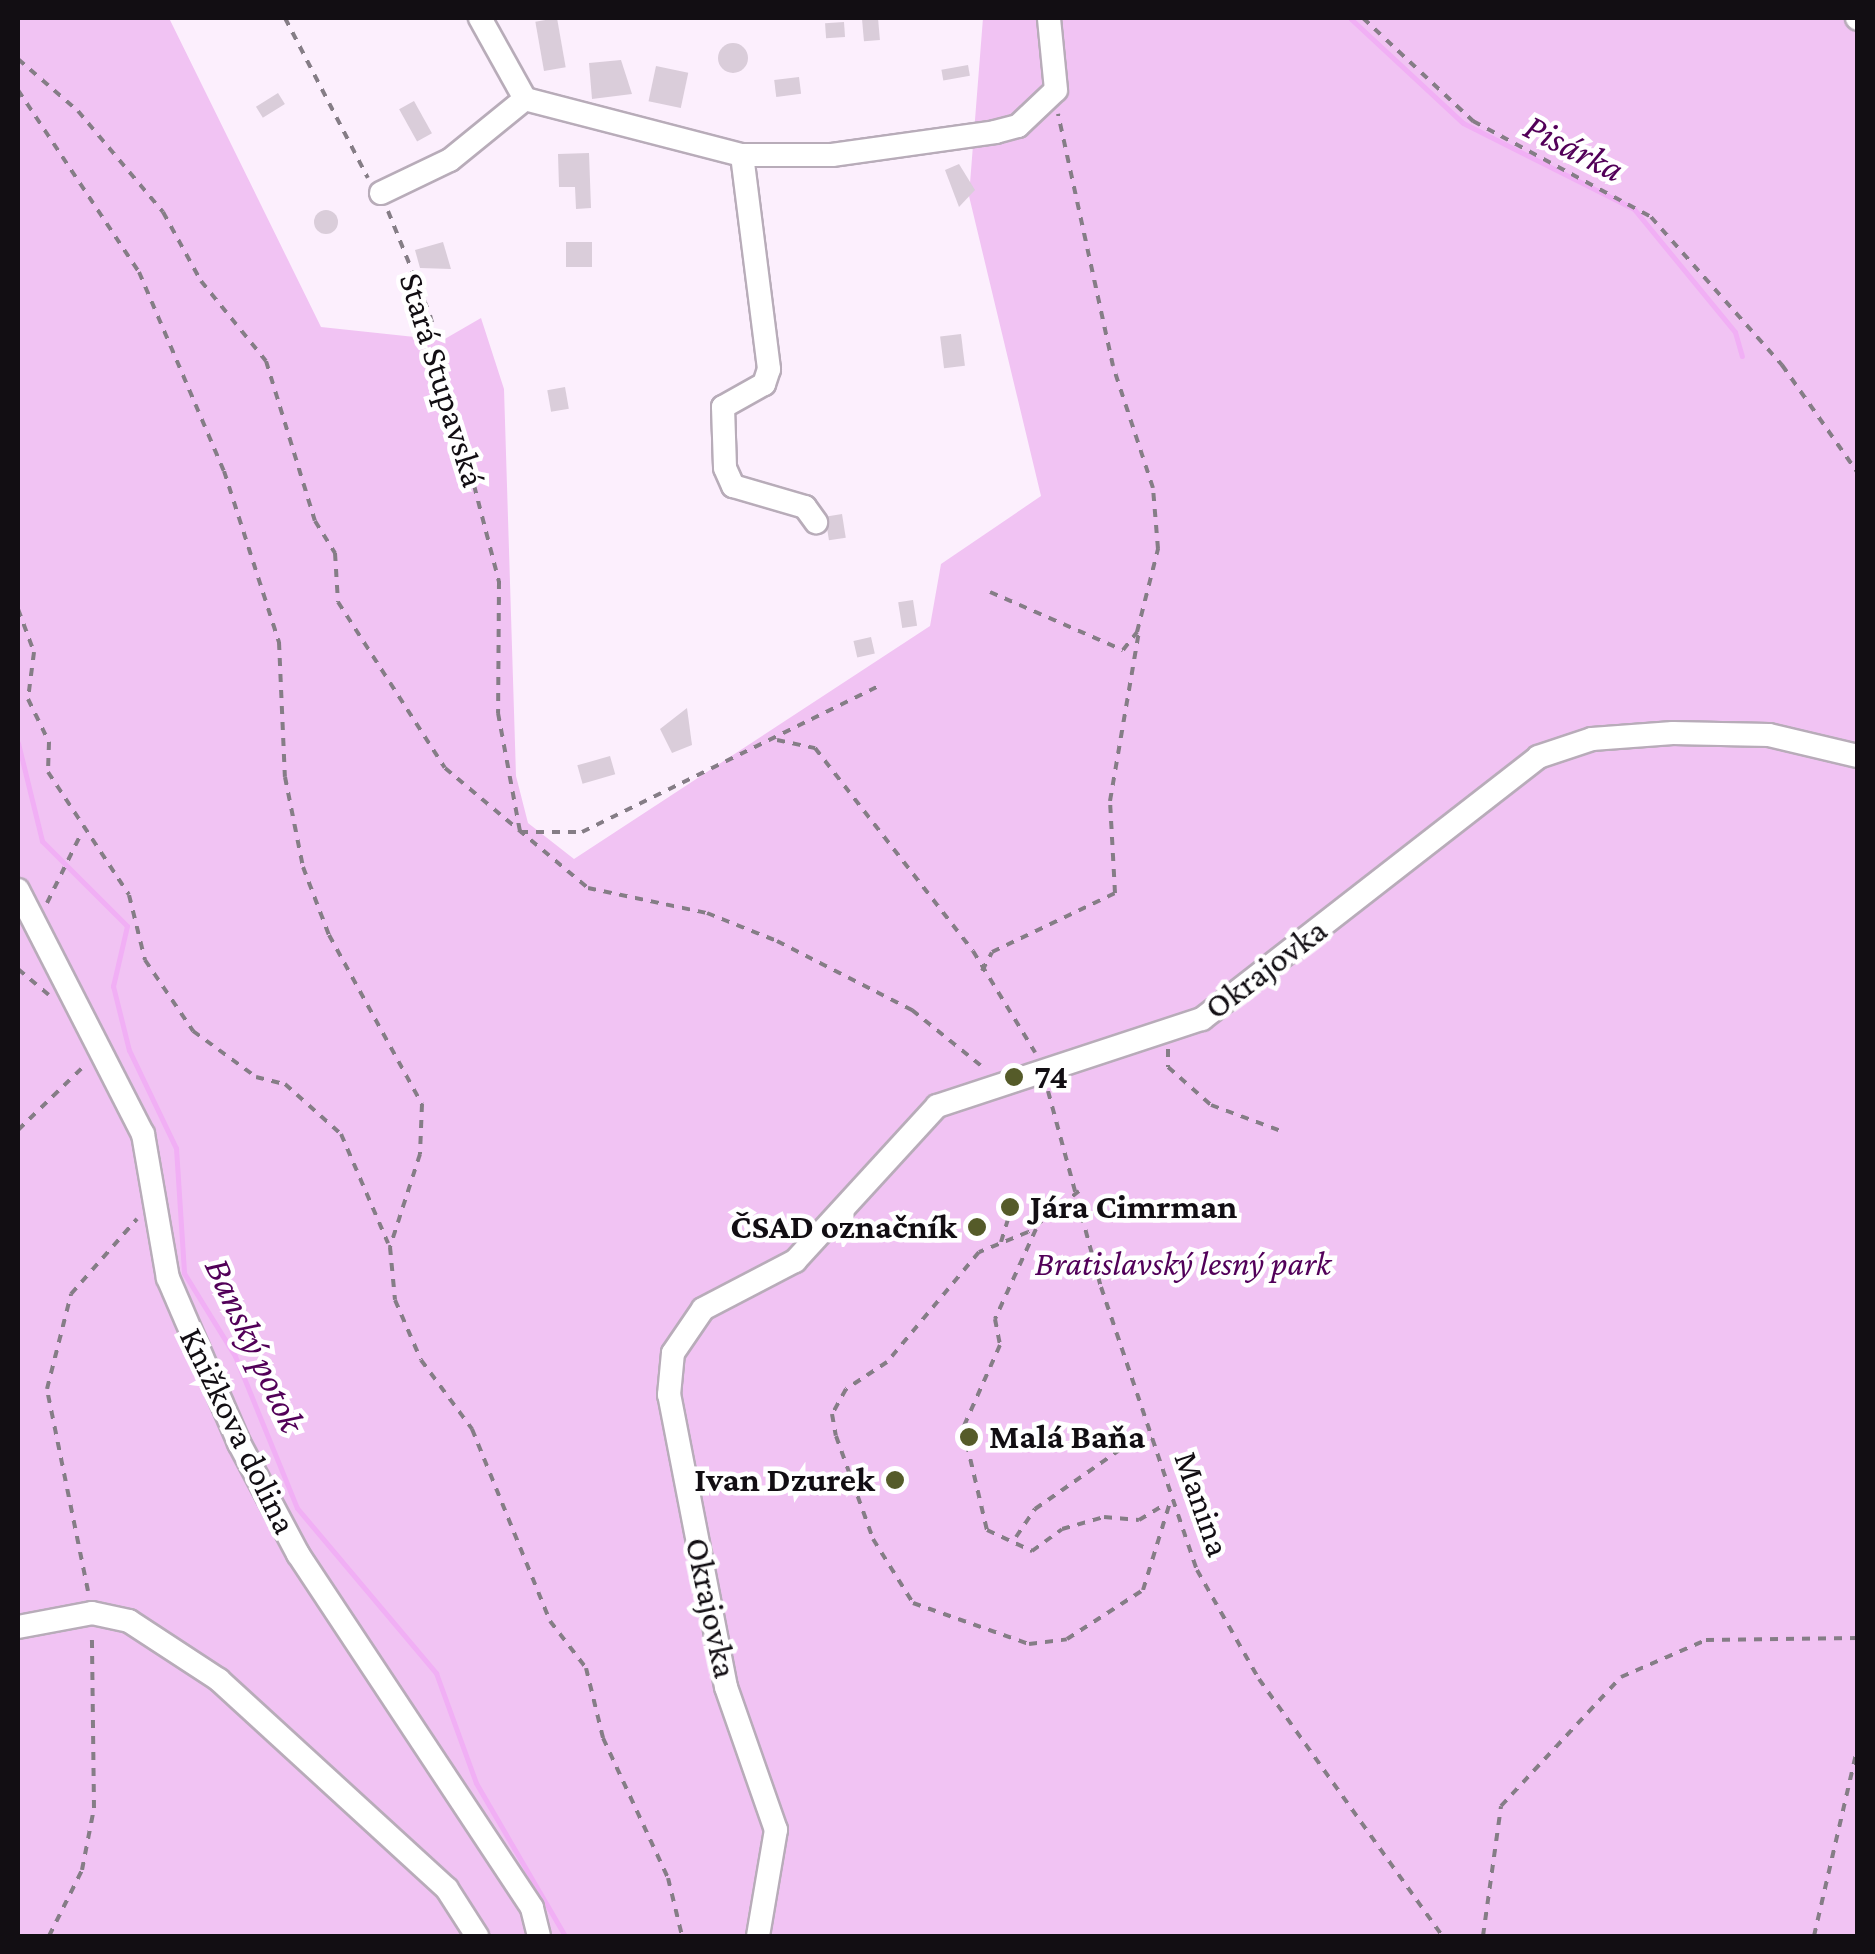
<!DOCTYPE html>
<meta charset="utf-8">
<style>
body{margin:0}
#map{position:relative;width:1875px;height:1954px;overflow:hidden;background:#fceffd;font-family:"Crimson Pro",serif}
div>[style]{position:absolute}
.green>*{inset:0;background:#f1c3f3}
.stream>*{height:5px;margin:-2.5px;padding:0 2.5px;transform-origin:2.5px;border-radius:2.5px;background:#f1aff5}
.building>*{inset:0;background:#dacdda;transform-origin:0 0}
.round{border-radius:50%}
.path>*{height:4px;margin-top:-2px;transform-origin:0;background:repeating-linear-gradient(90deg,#857d86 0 8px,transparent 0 16px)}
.roads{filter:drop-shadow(2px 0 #b8acb9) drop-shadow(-2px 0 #b8acb9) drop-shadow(0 2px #b8acb9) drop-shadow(0 -2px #b8acb9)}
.minor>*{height:22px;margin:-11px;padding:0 11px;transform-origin:11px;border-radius:11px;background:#fff}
.dots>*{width:28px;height:28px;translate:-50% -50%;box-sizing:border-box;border:5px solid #fff;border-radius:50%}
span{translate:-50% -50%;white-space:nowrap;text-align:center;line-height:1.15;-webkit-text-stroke:9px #fff;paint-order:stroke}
.street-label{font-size:35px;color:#120e13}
.poi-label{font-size:35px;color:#120e13;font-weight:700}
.left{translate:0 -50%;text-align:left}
.right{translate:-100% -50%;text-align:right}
.park-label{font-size:35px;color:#520059;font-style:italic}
.water-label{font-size:38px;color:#520058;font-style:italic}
.frame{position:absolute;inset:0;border:20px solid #120e13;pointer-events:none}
</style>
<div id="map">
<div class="green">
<div style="clip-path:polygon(18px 18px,169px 18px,321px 327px,443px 340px,481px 318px,504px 389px,516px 776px,528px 823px,574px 859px,930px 626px,941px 564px,1041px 496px,969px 196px,983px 18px,1857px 18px,1857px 1936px,18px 1936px)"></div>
</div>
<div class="stream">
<div style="left:1350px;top:18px;width:154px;rotate:42.9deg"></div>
<div style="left:1463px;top:123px;width:191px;rotate:26.7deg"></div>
<div style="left:1634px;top:209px;width:159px;rotate:50.6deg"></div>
<div style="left:1735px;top:332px;width:25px;rotate:74deg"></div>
<div style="left:18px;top:743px;width:101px;rotate:76.2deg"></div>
<div style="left:42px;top:841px;width:120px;rotate:45deg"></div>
<div style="left:127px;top:926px;width:62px;rotate:103.1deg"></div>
<div style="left:113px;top:986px;width:66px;rotate:76deg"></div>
<div style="left:129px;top:1050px;width:109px;rotate:64.4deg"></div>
<div style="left:176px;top:1148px;width:125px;rotate:86.3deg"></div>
<div style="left:184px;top:1273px;width:97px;rotate:58.4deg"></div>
<div style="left:235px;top:1356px;width:164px;rotate:67.8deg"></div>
<div style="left:297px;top:1508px;width:216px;rotate:49.9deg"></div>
<div style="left:436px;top:1673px;width:117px;rotate:70deg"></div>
<div style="left:476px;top:1783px;width:177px;rotate:59.8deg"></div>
</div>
<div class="building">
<div style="left:557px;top:18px;width:50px;height:22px;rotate:80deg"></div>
<div style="left:878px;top:18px;width:22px;height:16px;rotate:85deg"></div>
<div style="left:844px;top:22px;width:15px;height:19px;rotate:86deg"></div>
<div class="round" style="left:718px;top:43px;width:30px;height:30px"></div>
<div style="clip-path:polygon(621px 60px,632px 94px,592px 99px,589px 63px)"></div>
<div style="left:968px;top:65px;width:11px;height:27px;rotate:80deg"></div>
<div style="left:656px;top:66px;width:33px;height:36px;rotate:12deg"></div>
<div style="left:799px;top:77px;width:17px;height:25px;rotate:83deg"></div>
<div style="left:278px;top:93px;width:13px;height:26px;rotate:58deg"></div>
<div style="left:414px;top:101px;width:37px;height:17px;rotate:61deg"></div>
<div style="clip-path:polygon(589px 153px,591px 208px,576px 209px,575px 187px,559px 187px,558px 154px)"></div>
<div style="clip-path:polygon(959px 164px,975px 190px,959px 207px,945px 170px)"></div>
<div class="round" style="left:314px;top:210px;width:24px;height:24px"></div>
<div style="clip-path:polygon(443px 242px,451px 269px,420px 268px,415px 250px)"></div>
<div style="left:566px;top:242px;width:26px;height:25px"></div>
<div style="left:961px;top:334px;width:32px;height:21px;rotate:83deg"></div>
<div style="left:565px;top:387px;width:22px;height:18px;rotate:80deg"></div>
<div style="left:842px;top:514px;width:24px;height:17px;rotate:81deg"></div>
<div style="left:913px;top:600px;width:26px;height:15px;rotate:81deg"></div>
<div style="left:871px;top:637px;width:17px;height:18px;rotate:77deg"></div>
<div style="clip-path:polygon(687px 708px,692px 745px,672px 753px,660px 729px)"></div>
<div style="left:610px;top:756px;width:19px;height:34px;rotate:74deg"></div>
</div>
<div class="path">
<div style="left:285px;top:18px;width:180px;rotate:62.6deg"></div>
<div style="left:1363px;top:18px;width:151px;rotate:43.1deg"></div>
<div style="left:1473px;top:121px;width:202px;rotate:28.3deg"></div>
<div style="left:1651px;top:217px;width:198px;rotate:48.5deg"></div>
<div style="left:1782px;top:365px;width:132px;rotate:54.9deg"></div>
<div style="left:18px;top:59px;width:79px;rotate:40.9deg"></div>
<div style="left:78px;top:111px;width:132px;rotate:49.9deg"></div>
<div style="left:163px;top:212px;width:79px;rotate:61.2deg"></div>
<div style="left:201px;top:281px;width:103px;rotate:50.9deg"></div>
<div style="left:266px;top:361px;width:167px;rotate:73deg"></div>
<div style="left:315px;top:521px;width:38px;rotate:58deg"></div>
<div style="left:335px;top:553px;width:49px;rotate:86.5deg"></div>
<div style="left:338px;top:602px;width:197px;rotate:57.2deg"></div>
<div style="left:445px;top:768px;width:187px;rotate:40deg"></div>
<div style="left:588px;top:888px;width:122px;rotate:11.9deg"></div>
<div style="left:707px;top:913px;width:75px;rotate:21.8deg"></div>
<div style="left:777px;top:941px;width:152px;rotate:27.1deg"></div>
<div style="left:912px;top:1010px;width:92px;rotate:38.9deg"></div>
<div style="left:18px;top:90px;width:219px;rotate:56.4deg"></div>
<div style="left:139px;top:272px;width:216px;rotate:66.9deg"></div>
<div style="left:224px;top:471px;width:180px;rotate:72.2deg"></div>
<div style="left:279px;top:642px;width:135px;rotate:87.5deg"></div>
<div style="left:285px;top:777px;width:92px;rotate:78.7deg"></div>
<div style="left:303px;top:867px;width:73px;rotate:69.1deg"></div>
<div style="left:329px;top:935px;width:193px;rotate:61.2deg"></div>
<div style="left:422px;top:1104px;width:50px;rotate:92.3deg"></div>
<div style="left:420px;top:1154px;width:98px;rotate:107.9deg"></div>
<div style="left:390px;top:1247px;width:53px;rotate:84.6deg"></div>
<div style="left:395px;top:1300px;width:65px;rotate:66.6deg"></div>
<div style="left:421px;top:1360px;width:86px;rotate:53.5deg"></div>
<div style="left:472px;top:1429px;width:207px;rotate:67.9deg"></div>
<div style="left:550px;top:1621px;width:59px;rotate:52.5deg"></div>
<div style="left:586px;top:1668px;width:72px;rotate:76.3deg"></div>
<div style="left:603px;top:1738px;width:154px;rotate:65.1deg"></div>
<div style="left:668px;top:1878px;width:60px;rotate:76.4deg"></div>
<div style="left:388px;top:211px;width:112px;rotate:68deg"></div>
<div style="left:430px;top:315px;width:275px;rotate:75.5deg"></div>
<div style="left:499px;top:581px;width:132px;rotate:90.4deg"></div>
<div style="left:498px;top:713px;width:121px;rotate:79.5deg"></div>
<div style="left:990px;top:592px;width:145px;rotate:23.6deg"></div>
<div style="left:1123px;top:650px;width:23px;rotate:-52deg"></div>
<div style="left:1137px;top:632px;width:86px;rotate:-75.8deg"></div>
<div style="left:1158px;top:549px;width:61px;rotate:-94.7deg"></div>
<div style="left:1153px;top:488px;width:128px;rotate:-108.2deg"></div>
<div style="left:1113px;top:366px;width:258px;rotate:-102.3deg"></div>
<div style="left:18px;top:609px;width:46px;rotate:69.6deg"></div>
<div style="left:34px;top:652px;width:47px;rotate:97.3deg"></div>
<div style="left:28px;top:699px;width:48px;rotate:64deg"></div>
<div style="left:49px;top:742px;width:30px;rotate:92deg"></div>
<div style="left:48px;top:772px;width:147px;rotate:56.6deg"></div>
<div style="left:129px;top:895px;width:67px;rotate:76.2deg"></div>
<div style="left:145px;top:960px;width:86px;rotate:55.9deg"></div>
<div style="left:193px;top:1031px;width:78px;rotate:36.1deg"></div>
<div style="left:256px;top:1077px;width:30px;rotate:14deg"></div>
<div style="left:285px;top:1084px;width:75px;rotate:41.8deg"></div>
<div style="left:341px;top:1134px;width:119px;rotate:66.7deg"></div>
<div style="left:777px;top:740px;width:39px;rotate:12deg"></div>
<div style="left:815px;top:748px;width:257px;rotate:52.1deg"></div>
<div style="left:973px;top:951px;width:119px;rotate:58.5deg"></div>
<div style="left:520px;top:832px;width:62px"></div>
<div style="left:582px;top:832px;width:329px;rotate:-26.2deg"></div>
<div style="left:47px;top:903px;width:77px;rotate:-63.8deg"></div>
<div style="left:18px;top:969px;width:40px;rotate:40deg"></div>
<div style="left:982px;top:971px;width:21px;rotate:-62deg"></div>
<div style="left:992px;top:952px;width:136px;rotate:-25.6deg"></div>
<div style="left:1115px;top:893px;width:92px;rotate:-93.1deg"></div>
<div style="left:1110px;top:801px;width:171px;rotate:-80.3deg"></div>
<div style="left:1168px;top:1049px;width:18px;rotate:90deg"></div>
<div style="left:1168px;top:1067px;width:57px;rotate:41.5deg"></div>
<div style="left:1211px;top:1105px;width:75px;rotate:20.4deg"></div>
<div style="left:1048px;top:1091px;width:203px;rotate:74.9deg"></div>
<div style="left:1101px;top:1287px;width:299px;rotate:71.3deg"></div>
<div style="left:1197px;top:1570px;width:125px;rotate:60.4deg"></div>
<div style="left:1259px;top:1679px;width:315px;rotate:54.5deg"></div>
<div style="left:18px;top:1130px;width:95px;rotate:-44.1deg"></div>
<div style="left:1079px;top:1191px;width:65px;rotate:141.2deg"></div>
<div style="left:1028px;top:1232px;width:53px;rotate:157.8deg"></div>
<div style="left:979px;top:1252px;width:143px;rotate:129.9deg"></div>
<div style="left:887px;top:1362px;width:49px;rotate:146.6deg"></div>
<div style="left:846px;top:1389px;width:29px;rotate:119deg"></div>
<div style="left:832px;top:1414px;width:22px;rotate:80deg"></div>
<div style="left:836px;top:1436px;width:109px;rotate:70.2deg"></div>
<div style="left:873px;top:1539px;width:75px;rotate:58deg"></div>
<div style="left:913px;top:1603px;width:123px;rotate:19.5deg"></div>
<div style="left:1029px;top:1644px;width:38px;rotate:-7deg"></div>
<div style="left:1067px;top:1639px;width:90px;rotate:-32.8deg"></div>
<div style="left:1143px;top:1590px;width:92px;rotate:-72.9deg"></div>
<div style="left:1036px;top:1229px;width:99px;rotate:114.5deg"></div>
<div style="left:995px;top:1319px;width:26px;rotate:79deg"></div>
<div style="left:1000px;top:1345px;width:91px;rotate:114deg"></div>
<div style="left:963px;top:1428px;width:105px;rotate:76.8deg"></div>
<div style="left:987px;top:1530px;width:50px;rotate:25deg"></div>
<div style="left:1032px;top:1551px;width:37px;rotate:-36deg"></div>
<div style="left:1062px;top:1529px;width:44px;rotate:-15.9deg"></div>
<div style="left:1104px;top:1517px;width:35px;rotate:5deg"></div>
<div style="left:1139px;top:1520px;width:31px;rotate:-31deg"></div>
<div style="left:1001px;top:1242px;width:28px;rotate:-73deg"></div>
<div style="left:1016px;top:1537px;width:34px;rotate:-56deg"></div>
<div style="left:1035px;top:1509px;width:105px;rotate:-34.9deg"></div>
<div style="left:1121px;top:1449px;width:33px;rotate:-18deg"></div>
<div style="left:88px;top:1591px;width:206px;rotate:-101.5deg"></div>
<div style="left:47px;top:1389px;width:98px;rotate:-75.8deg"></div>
<div style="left:71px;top:1294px;width:100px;rotate:-48.7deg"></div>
<div style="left:49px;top:1936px;width:74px;rotate:-63.4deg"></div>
<div style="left:82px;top:1870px;width:63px;rotate:-79deg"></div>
<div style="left:94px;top:1808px;width:172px;rotate:-90.7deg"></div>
<div style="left:1483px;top:1936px;width:131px;rotate:-82.1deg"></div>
<div style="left:1501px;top:1806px;width:176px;rotate:-47.1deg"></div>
<div style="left:1621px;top:1677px;width:93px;rotate:-23.5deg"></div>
<div style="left:1706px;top:1640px;width:152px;rotate:-0.8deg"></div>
<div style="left:1814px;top:1936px;width:195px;rotate:-77deg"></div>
</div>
<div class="roads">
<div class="minor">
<div style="left:480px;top:18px;width:93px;rotate:60.9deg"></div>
<div style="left:1857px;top:18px;width:1px;rotate:45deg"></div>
<div style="left:525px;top:99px;width:224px;rotate:14.5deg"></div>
<div style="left:742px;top:155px;width:90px"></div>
<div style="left:832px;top:155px;width:165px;rotate:-8deg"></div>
<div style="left:995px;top:132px;width:24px;rotate:-15deg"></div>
<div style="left:1018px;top:126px;width:52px;rotate:-43.5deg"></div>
<div style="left:1056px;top:90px;width:72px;rotate:-95.6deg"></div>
<div style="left:742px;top:155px;width:216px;rotate:82.8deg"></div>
<div style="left:769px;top:369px;width:16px;rotate:108deg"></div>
<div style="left:764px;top:384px;width:47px;rotate:150.7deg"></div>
<div style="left:723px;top:407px;width:61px;rotate:88.1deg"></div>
<div style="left:725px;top:468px;width:20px;rotate:66deg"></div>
<div style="left:733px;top:486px;width:75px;rotate:16.3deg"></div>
<div style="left:805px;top:507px;width:19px;rotate:54deg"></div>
<div style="left:381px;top:193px;width:76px;rotate:-25.6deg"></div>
<div style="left:450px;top:160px;width:97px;rotate:-39.1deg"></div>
<div style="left:18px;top:890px;width:274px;rotate:62.9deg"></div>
<div style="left:143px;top:1134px;width:146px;rotate:80.2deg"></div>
<div style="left:168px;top:1278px;width:180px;rotate:66.7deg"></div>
<div style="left:239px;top:1443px;width:126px;rotate:62deg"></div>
<div style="left:298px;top:1554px;width:424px;rotate:56.5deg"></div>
<div style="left:532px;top:1908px;width:29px;rotate:76deg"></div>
<div style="left:18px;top:1627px;width:75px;rotate:-10.7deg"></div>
<div style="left:92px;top:1613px;width:38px;rotate:12deg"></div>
<div style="left:129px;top:1621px;width:108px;rotate:33.2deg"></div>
<div style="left:219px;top:1680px;width:309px;rotate:42.5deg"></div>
<div style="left:447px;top:1889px;width:56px;rotate:57.4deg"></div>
<div style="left:758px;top:1936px;width:108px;rotate:-80.4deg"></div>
<div style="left:776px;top:1830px;width:151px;rotate:-109.3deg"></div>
<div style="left:726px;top:1687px;width:298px;rotate:-101deg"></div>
<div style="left:669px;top:1395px;width:42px;rotate:-84.6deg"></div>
<div style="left:673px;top:1353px;width:53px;rotate:-55.7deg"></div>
<div style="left:703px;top:1309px;width:104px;rotate:-27.6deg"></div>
<div style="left:795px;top:1261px;width:210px;rotate:-47.5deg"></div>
<div style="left:937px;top:1106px;width:279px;rotate:-18.2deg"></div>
<div style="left:1202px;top:1019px;width:426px;rotate:-37.9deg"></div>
<div style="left:1538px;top:757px;width:57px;rotate:-18.4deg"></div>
<div style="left:1592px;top:739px;width:81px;rotate:-4.2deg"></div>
<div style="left:1673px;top:733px;width:96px;rotate:1.2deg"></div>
<div style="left:1769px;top:735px;width:91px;rotate:13.3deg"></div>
</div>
</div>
<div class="dots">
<div style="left:1014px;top:1077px;background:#555b29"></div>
<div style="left:1010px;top:1207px;background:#555b29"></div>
<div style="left:977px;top:1227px;background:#555b29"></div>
<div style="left:969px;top:1437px;background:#555b29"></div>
<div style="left:895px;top:1480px;background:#555b29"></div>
</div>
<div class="street-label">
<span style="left:442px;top:380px;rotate:73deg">Stará Stupavská</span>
<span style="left:1266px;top:969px;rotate:-37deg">Okrajovka</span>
<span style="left:238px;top:1431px;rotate:64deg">Knižkova dolina</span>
<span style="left:1202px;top:1504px;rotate:71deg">Manina</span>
<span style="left:711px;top:1608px;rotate:78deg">Okrajovka</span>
</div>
<div class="poi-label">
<span class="left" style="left:1034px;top:1077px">74</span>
<span class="left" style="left:1030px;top:1207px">Jára Cimrman</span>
<span class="right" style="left:957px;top:1227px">ČSAD označník</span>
<span class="left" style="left:989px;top:1437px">Malá Baňa</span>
<span class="right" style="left:875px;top:1480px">Ivan Dzurek</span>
</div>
<div class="park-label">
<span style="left:1183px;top:1264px">Bratislavský lesný park</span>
</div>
<div class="water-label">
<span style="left:1574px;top:148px;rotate:27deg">Pisárka</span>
<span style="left:255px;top:1345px;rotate:65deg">Banský potok</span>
</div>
<div class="frame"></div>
</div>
